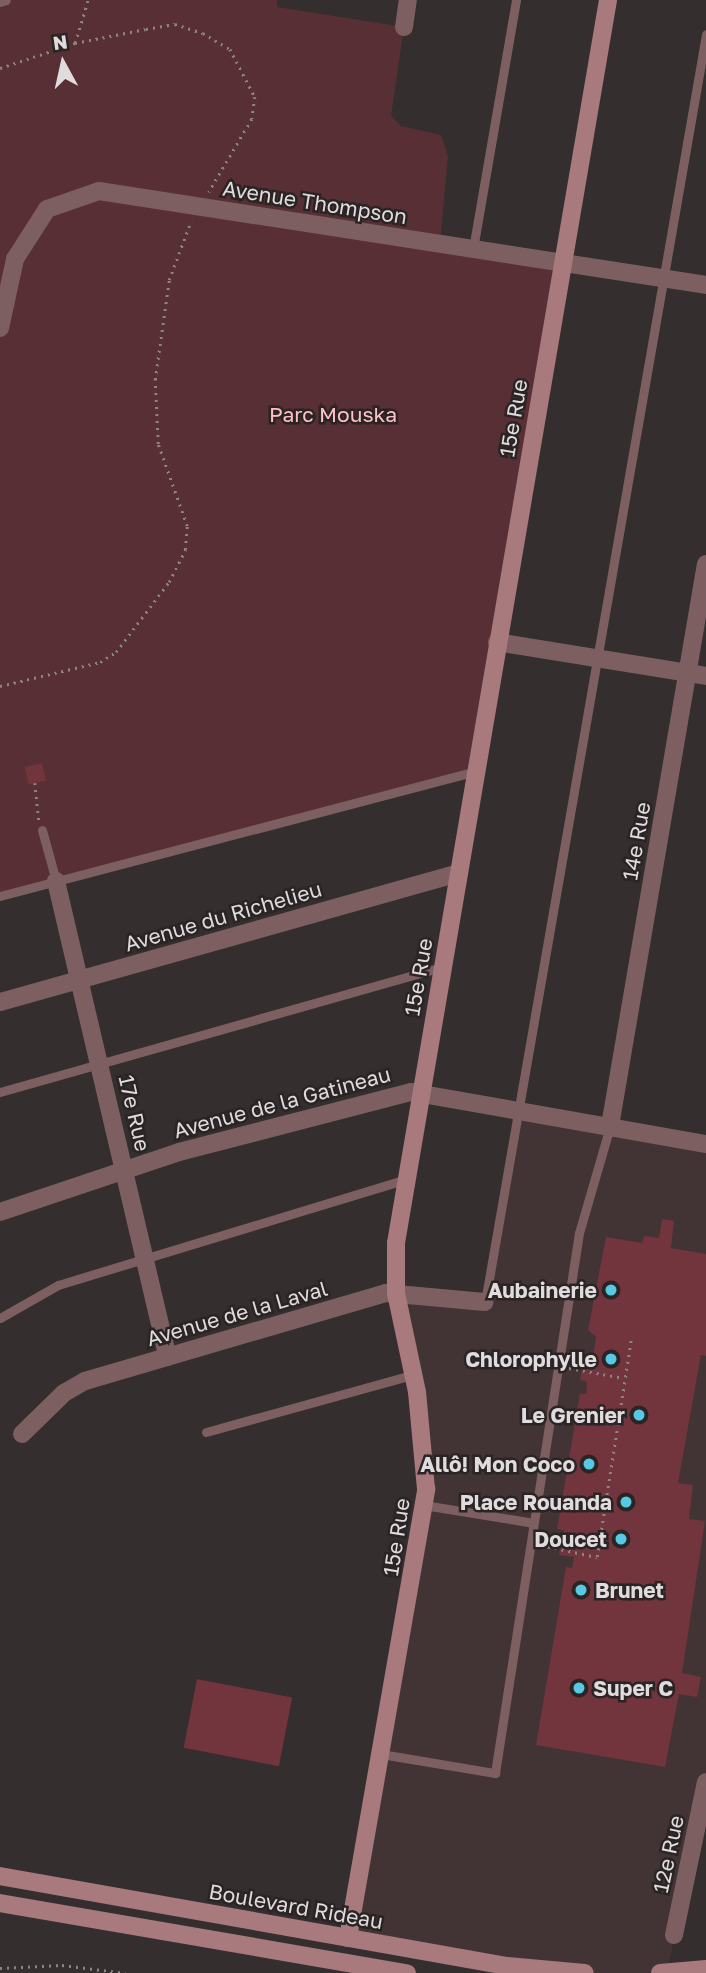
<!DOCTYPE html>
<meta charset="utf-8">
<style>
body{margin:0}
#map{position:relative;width:706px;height:1973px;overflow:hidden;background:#342e2e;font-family:"Golos Text",sans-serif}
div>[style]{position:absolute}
.built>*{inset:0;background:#423435}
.green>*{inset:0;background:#572f34}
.building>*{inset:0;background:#72343d;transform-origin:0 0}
.path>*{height:2.5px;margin-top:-1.25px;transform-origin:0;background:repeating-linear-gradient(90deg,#8a8485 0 2px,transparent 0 7px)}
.lane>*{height:9px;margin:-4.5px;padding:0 4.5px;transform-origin:4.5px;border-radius:4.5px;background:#7d5f61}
.street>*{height:18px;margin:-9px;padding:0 9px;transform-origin:9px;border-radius:9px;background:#7d5f61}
.secondary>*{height:18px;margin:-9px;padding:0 9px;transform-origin:9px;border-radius:9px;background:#a8797d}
.dots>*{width:19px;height:19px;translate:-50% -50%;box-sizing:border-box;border:4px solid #2a2424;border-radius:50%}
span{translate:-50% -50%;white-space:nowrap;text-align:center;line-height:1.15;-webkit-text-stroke:5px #2a2424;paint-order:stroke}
.street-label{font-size:21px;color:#e0dbdc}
.park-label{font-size:21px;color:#fec0c6}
.poi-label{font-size:21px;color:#e0dbdc;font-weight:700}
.right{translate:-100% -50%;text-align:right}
.left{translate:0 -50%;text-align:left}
.north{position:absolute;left:28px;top:28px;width:70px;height:70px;-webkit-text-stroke:5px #2a2424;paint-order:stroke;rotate:352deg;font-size:19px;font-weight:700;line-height:28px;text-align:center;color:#e0dbdc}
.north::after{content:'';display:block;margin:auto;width:24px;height:32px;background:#e0dbdc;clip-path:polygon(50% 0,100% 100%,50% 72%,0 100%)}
</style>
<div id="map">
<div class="built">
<div style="clip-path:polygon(518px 1107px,706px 1144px,706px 1782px,667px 1973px,585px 1973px,348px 1938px,426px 1489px,397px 1299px,485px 1301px)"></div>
</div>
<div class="green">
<div style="clip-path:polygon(6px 0,277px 0,277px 7px,404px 27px,391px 116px,401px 126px,441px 135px,448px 156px,440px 244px,564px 260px,475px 771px,0 896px,0 2px)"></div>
</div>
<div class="building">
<div style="left:42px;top:763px;width:18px;height:18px;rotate:77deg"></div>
<div style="clip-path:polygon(662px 1219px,674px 1221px,671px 1248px,706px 1254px,706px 1356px,701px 1355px,678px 1483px,693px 1485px,689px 1519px,705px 1521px,682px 1673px,701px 1677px,697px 1697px,679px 1694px,665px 1767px,536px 1745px,566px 1567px,572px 1568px,574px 1557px,559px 1555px,564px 1530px,557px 1529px,580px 1394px,586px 1394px,587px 1382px,580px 1380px,583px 1363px,592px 1364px,596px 1337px,588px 1330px,606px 1237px,642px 1243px,644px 1236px,659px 1238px)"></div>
<div style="left:197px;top:1679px;width:97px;height:70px;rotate:11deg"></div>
</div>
<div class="path">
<div style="left:75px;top:43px;width:45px;rotate:-73.2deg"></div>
<div style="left:0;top:68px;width:79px;rotate:-18.4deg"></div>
<div style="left:75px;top:43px;width:72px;rotate:-11.2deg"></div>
<div style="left:146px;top:29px;width:29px;rotate:-10deg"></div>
<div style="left:175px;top:24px;width:29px;rotate:18deg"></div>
<div style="left:203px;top:33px;width:31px;rotate:31deg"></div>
<div style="left:230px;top:49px;width:54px;rotate:62.5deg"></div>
<div style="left:255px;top:97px;width:22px;rotate:98deg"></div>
<div style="left:252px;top:119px;width:85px;rotate:120.5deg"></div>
<div style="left:0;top:686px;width:103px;rotate:-13.5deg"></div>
<div style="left:100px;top:662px;width:19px;rotate:-32deg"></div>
<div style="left:116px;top:652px;width:88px;rotate:-52.9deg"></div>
<div style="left:169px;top:582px;width:36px;rotate:-63deg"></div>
<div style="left:185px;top:550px;width:24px;rotate:-85deg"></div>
<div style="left:187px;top:526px;width:87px;rotate:-109.5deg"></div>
<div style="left:158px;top:444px;width:64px;rotate:-92.7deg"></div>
<div style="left:155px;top:380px;width:101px;rotate:-82deg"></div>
<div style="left:169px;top:280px;width:63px;rotate:-69.6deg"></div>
<div style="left:35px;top:783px;width:38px;rotate:84deg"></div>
<div style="left:569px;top:1368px;width:56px;rotate:10.3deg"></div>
<div style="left:541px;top:1545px;width:57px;rotate:12.1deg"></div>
<div style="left:597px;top:1557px;width:219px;rotate:-81.1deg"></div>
<div style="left:0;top:1968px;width:62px;rotate:-2.8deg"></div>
<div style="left:62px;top:1965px;width:64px;rotate:7.2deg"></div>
</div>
<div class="lane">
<div style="left:0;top:2px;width:6px;rotate:-18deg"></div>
<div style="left:473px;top:249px;width:253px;rotate:-80.2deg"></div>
<div style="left:42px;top:830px;width:53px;rotate:74.6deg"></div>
<div style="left:0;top:896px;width:491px;rotate:-14.7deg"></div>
<div style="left:0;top:1092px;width:460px;rotate:-15.8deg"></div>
<div style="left:485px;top:1302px;width:1287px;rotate:-80.11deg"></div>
<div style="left:0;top:1318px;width:67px;rotate:-29.6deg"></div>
<div style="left:58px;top:1285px;width:365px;rotate:-16.9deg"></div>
<div style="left:206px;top:1432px;width:214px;rotate:-15.5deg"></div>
<div style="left:424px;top:1505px;width:111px;rotate:9.3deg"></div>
<div style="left:381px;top:1754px;width:116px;rotate:9.5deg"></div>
<div style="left:495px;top:1773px;width:546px;rotate:-81.16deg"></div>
<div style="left:579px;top:1233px;width:111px;rotate:-73.8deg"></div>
</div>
<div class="street">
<div style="left:404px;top:27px;width:27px;rotate:-82deg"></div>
<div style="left:0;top:328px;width:71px;rotate:-77.7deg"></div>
<div style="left:15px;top:259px;width:59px;rotate:-57.4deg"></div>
<div style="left:47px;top:209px;width:55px;rotate:-19.1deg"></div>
<div style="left:99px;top:191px;width:614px;rotate:8.8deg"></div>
<div style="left:497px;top:642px;width:212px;rotate:9.2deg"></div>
<div style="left:56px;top:881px;width:489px;rotate:76.8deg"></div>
<div style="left:0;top:1002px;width:477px;rotate:-15.7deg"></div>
<div style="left:610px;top:1126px;width:570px;rotate:-80.31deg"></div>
<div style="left:0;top:1212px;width:189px;rotate:-18.5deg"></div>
<div style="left:179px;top:1152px;width:240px;rotate:-14.5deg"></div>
<div style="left:411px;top:1092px;width:300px;rotate:10deg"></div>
<div style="left:22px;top:1434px;width:59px;rotate:-44.3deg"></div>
<div style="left:64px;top:1393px;width:24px;rotate:-30deg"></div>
<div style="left:85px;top:1381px;width:314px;rotate:-16.3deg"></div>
<div style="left:386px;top:1293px;width:99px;rotate:5.2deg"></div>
<div style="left:674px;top:1935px;width:156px;rotate:-78.2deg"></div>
</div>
<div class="secondary">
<div style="left:0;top:1876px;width:515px;rotate:10.07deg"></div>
<div style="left:507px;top:1966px;width:78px;rotate:5.1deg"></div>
<div style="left:0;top:1903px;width:413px;rotate:9.8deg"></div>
<div style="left:348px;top:1938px;width:456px;rotate:-80.1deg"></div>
<div style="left:426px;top:1489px;width:97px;rotate:-95.3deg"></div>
<div style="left:417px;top:1392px;width:101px;rotate:-102deg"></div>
<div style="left:396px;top:1293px;width:50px;rotate:-90deg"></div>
<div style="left:396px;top:1243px;width:1261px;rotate:-80.32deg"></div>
<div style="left:660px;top:1973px;width:46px;rotate:-5deg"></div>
</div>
<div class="dots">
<div style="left:611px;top:1290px;background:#57c9e3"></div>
<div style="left:611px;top:1359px;background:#57c9e3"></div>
<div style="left:639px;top:1415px;background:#57c9e3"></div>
<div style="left:589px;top:1464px;background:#57c9e3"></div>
<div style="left:626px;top:1502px;background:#57c9e3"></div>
<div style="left:621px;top:1539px;background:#57c9e3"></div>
<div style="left:581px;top:1590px;background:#57c9e3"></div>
<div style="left:579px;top:1688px;background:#57c9e3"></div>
</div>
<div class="street-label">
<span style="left:315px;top:202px;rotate:9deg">Avenue Thompson</span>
<span style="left:513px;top:418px;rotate:-80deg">15e Rue</span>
<span style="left:636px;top:841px;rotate:-80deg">14e Rue</span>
<span style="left:223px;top:916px;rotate:-16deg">Avenue du Richelieu</span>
<span style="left:418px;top:977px;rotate:-80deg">15e Rue</span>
<span style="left:282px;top:1102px;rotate:-15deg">Avenue de la Gatineau</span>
<span style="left:135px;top:1113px;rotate:77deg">17e Rue</span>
<span style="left:237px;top:1313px;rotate:-16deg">Avenue de la Laval</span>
<span style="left:396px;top:1537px;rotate:-81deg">15e Rue</span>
<span style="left:668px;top:1854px;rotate:-78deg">12e Rue</span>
<span style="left:296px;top:1906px;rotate:10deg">Boulevard Rideau</span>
</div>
<div class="park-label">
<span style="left:333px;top:414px">Parc Mouska</span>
</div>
<div class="poi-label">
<span class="right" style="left:597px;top:1290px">Aubainerie</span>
<span class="right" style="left:597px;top:1359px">Chlorophylle</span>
<span class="right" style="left:625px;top:1415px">Le Grenier</span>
<span class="right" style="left:575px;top:1464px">Allô! Mon Coco</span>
<span class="right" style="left:612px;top:1502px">Place Rouanda</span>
<span class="right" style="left:607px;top:1539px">Doucet</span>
<span class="left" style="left:595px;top:1590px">Brunet</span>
<span class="left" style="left:593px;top:1688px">Super C</span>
</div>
<div class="north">N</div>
</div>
